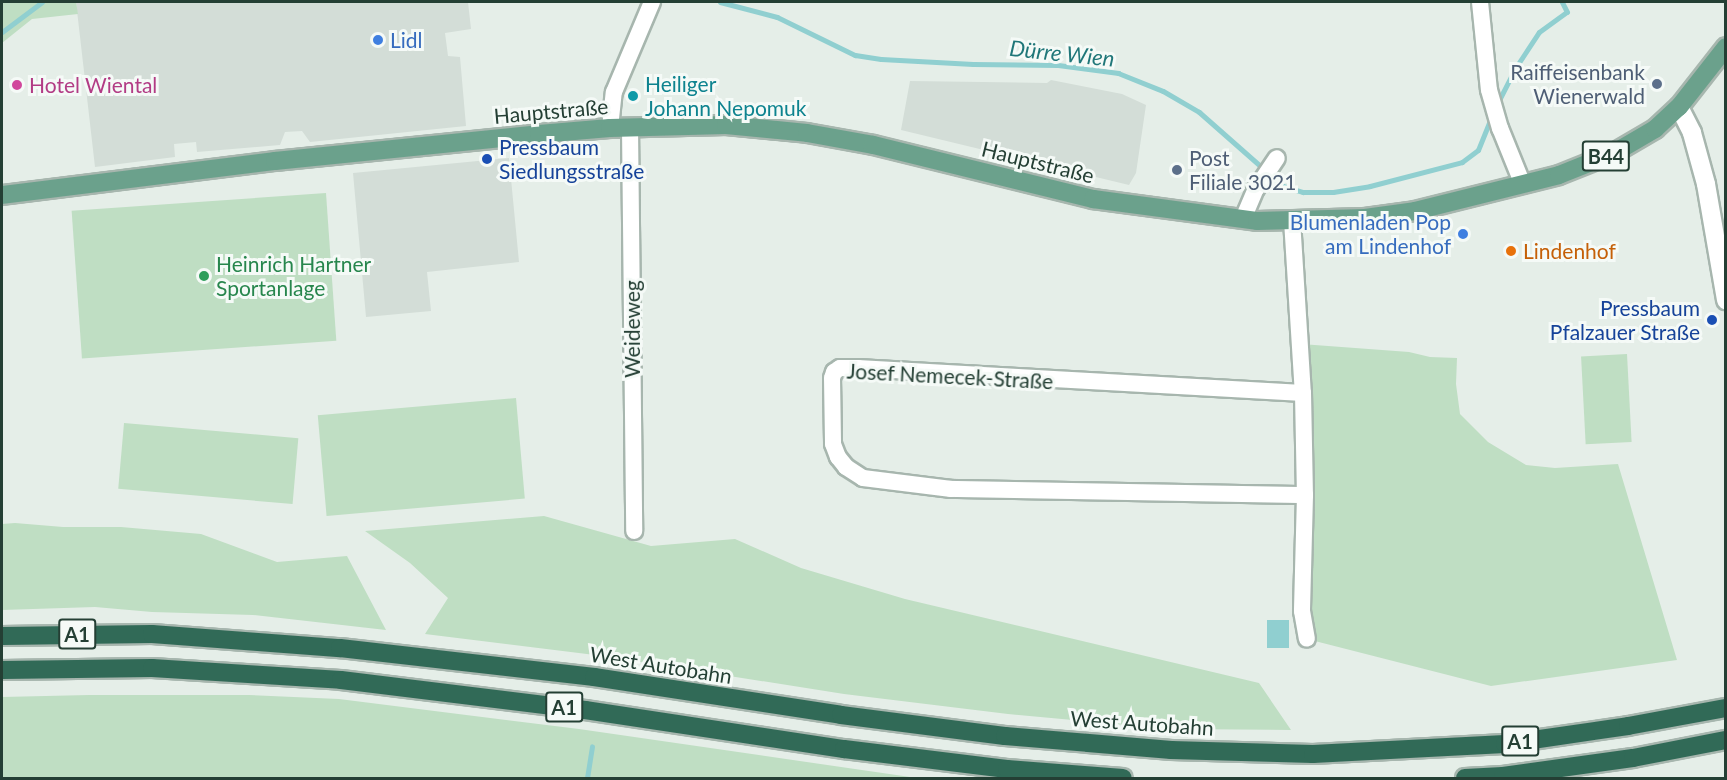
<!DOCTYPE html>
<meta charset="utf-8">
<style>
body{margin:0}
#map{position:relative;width:1727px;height:780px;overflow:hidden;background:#e5eee8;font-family:Lato,sans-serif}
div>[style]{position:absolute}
.built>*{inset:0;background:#d3ddd7}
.green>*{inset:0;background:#bfdec3;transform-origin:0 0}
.water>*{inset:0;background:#90cfd0;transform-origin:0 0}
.stream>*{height:5px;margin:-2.5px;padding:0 2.5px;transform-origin:2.5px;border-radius:2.5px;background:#90cfd0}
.roads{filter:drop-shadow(2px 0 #a7b6ae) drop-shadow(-2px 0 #a7b6ae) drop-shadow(0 2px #a7b6ae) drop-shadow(0 -2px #a7b6ae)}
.minor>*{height:16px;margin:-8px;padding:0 8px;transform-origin:8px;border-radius:8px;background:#fff}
.tertiary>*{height:18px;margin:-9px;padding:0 9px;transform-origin:9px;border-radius:9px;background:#fff}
.primary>*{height:18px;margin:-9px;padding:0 9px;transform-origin:9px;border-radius:9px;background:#6ba18c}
.motorway>*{height:18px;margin:-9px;padding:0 9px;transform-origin:9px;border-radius:9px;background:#316a57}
.dots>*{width:16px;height:16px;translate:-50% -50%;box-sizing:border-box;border:3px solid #f5faf7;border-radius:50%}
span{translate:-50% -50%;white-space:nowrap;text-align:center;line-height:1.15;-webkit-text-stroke:6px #f5faf7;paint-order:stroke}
.shield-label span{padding:2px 4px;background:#f5faf7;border:2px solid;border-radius:4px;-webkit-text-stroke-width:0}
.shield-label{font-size:20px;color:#243f34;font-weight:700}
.shop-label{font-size:21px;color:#366cbe}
.left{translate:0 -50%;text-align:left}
.right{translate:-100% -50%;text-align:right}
.service-label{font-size:21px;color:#4e5e75}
.culture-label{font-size:21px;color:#0d838f}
.hotel-label{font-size:21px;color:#b23c85}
.street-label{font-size:21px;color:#243f34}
.transit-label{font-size:21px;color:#164399}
.food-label{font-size:21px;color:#c56008}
.leisure-label{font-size:21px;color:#27864d}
.water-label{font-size:22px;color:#207779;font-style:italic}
.frame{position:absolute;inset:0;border:3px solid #243f34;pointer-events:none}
</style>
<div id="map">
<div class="built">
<div style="clip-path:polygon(76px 2px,468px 2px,471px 29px,445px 33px,448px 56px,460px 57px,466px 126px,310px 142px,302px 131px,285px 132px,280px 145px,197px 152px,196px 142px,174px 144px,175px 157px,95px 167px)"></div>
<div style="clip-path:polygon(1051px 80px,1122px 94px,1146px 105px,1136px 173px,1129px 185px,901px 130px,910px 81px,1047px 83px)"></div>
<div style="clip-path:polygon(509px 158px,519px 262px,427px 272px,431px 311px,366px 317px,353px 173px)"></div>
</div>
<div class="green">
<div style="clip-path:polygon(2px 2px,76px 2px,78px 14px,32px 19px,2px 43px)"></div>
<div style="left:326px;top:193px;width:148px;height:255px;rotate:86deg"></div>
<div style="clip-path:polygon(1301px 344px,1409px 352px,1430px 357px,1457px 358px,1456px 384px,1460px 414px,1488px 442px,1526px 465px,1555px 468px,1618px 464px,1677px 660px,1491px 686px,1307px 639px)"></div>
<div style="left:1627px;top:354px;width:88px;height:46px;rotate:87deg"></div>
<div style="left:516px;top:398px;width:101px;height:199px;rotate:85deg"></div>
<div style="left:124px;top:423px;width:175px;height:66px;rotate:5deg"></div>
<div style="clip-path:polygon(544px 516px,651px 546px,735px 539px,801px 568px,905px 599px,1259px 683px,1291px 730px,1170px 729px,1008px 714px,844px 694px,603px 656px,425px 634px,448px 598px,410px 563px,365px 531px)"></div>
<div style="clip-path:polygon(15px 523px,63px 527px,121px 527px,201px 534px,277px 562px,347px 556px,386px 630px,253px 615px,152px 612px,95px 607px,2px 610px,2px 524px)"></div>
<div style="clip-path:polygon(89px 695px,249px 695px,339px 699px,579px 729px,917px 778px,2px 778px,2px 697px)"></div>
</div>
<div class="water">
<div style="left:1267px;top:620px;width:22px;height:28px"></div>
</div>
<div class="stream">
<div style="left:720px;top:2px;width:59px;rotate:14.7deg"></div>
<div style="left:777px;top:17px;width:87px;rotate:26deg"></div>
<div style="left:855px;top:55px;width:26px;rotate:9deg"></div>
<div style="left:881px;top:59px;width:92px;rotate:3.1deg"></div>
<div style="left:973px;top:64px;width:85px;rotate:0.7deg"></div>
<div style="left:1058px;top:65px;width:61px;rotate:7.6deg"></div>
<div style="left:1118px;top:73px;width:48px;rotate:21.8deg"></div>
<div style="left:1163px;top:91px;width:42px;rotate:30.3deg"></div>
<div style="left:1199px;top:112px;width:112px;rotate:41.4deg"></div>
<div style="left:1283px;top:186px;width:21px;rotate:17deg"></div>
<div style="left:1303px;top:192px;width:30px"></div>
<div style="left:1333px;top:192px;width:37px;rotate:-9deg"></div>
<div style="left:1370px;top:186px;width:95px;rotate:-14.6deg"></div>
<div style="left:1462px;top:162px;width:20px;rotate:-37deg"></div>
<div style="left:1478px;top:150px;width:38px;rotate:-68deg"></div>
<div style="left:2px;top:32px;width:50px;rotate:-36.9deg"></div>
<div style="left:1497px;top:104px;width:38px;rotate:-63deg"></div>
<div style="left:1514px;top:70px;width:45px;rotate:-56.7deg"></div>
<div style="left:1539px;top:32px;width:34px;rotate:-36deg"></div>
<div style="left:1567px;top:12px;width:11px;rotate:-117deg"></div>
<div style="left:587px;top:778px;width:32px;rotate:-81deg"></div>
</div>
<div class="roads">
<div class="minor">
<div style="left:1480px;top:2px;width:88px;rotate:84.2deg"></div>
<div style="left:1489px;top:90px;width:40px;rotate:74deg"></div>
<div style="left:1500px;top:128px;width:61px;rotate:68deg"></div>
<div style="left:630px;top:127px;width:404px;rotate:89.4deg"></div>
<div style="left:610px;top:128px;width:36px;rotate:-84deg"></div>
<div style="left:614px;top:92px;width:98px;rotate:-67.1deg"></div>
<div style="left:1243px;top:219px;width:33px;rotate:-67deg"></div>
<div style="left:1256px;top:189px;width:37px;rotate:-56deg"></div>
<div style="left:1292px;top:220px;width:173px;rotate:86.4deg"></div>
<div style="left:1303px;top:393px;width:102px;rotate:88.9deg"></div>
<div style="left:1305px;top:495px;width:116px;rotate:91.5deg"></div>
<div style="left:1302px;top:611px;width:28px;rotate:80deg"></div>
<div style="left:1303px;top:393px;width:446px;rotate:-176.8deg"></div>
<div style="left:858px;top:368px;width:18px;rotate:180deg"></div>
<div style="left:840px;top:368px;width:7px;rotate:146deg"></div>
<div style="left:834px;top:372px;width:6px;rotate:108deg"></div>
<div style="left:832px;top:378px;width:66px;rotate:89.1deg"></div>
<div style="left:833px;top:444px;width:14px;rotate:69deg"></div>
<div style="left:838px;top:457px;width:13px;rotate:51deg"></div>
<div style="left:846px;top:467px;width:20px;rotate:33deg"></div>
<div style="left:863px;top:478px;width:89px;rotate:7.1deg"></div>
<div style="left:951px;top:489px;width:354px;rotate:1deg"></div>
</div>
<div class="tertiary">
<div style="left:1679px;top:107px;width:29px;rotate:63deg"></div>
<div style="left:1692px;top:133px;width:53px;rotate:74.6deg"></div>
<div style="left:1706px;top:184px;width:118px;rotate:80.2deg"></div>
</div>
<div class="primary">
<div style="left:2px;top:195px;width:275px;rotate:-7.1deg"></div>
<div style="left:275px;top:161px;width:265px;rotate:-5.8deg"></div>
<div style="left:539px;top:134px;width:71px;rotate:-4.8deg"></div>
<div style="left:610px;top:128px;width:116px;rotate:-1.5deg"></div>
<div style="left:726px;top:125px;width:81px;rotate:5.6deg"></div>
<div style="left:807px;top:133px;width:67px;rotate:10.3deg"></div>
<div style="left:873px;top:145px;width:227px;rotate:13.8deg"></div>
<div style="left:1093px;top:199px;width:165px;rotate:7.6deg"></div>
<div style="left:1257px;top:221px;width:108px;rotate:-1.6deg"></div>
<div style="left:1365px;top:218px;width:50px;rotate:-8deg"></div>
<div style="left:1415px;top:211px;width:148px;rotate:-14deg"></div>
<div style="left:1559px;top:175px;width:59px;rotate:-21.8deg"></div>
<div style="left:1614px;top:153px;width:48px;rotate:-30.3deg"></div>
<div style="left:1655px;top:129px;width:33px;rotate:-43deg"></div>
<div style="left:1679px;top:107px;width:76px;rotate:-51.9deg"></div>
</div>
<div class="motorway">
<div style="left:2px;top:636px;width:150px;rotate:-0.8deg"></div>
<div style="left:152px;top:634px;width:189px;rotate:4.3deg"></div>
<div style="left:340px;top:648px;width:256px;rotate:6.5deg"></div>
<div style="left:594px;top:677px;width:250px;rotate:8.7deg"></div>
<div style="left:841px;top:715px;width:165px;rotate:7.3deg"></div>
<div style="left:1005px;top:736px;width:167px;rotate:4.8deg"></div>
<div style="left:1171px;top:750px;width:142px;rotate:1.6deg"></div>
<div style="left:1313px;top:754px;width:192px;rotate:-3deg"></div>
<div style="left:1505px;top:744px;width:124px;rotate:-8.3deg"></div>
<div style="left:1628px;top:726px;width:100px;rotate:-10.4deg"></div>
<div style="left:2px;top:670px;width:150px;rotate:-0.8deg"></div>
<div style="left:152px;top:668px;width:189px;rotate:3.6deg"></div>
<div style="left:341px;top:680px;width:246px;rotate:7deg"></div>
<div style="left:585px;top:710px;width:262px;rotate:8.6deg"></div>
<div style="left:844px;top:749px;width:164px;rotate:7deg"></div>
<div style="left:1007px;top:769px;width:116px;rotate:4.4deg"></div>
<div style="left:1465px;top:778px;width:38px;rotate:-3deg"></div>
<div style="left:1503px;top:776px;width:131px;rotate:-7.9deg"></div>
<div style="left:1633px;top:758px;width:95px;rotate:-11deg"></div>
</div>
</div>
<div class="dots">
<div style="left:378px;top:40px;background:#3f7fe0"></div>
<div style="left:1657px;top:84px;background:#5c6f8a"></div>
<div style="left:17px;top:85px;background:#d1479c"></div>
<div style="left:633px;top:96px;background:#0f9aa8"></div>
<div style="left:487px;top:159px;background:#1a4fb4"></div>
<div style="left:1177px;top:170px;background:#5c6f8a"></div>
<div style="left:1463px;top:234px;background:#3f7fe0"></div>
<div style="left:1511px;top:251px;background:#e8710a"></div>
<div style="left:204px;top:276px;background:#2e9e5b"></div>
<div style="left:1712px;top:320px;background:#1a4fb4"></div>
</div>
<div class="shield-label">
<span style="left:1606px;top:156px">B44</span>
<span style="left:77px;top:634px">A1</span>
<span style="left:564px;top:707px">A1</span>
<span style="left:1520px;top:741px">A1</span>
</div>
<div class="shop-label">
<span class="left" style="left:390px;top:40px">Lidl</span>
<span class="right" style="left:1451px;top:234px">Blumenladen Pop<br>am Lindenhof</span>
</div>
<div class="service-label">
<span class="right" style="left:1645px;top:84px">Raiffeisenbank<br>Wienerwald</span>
<span class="left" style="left:1189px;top:170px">Post<br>Filiale 3021</span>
</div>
<div class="culture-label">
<span class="left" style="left:645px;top:96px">Heiliger<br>Johann Nepomuk</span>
</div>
<div class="hotel-label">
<span class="left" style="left:29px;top:85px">Hotel Wiental</span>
</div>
<div class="street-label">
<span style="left:551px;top:111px;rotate:-5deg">Hauptstraße</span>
<span style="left:1038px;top:162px;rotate:14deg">Hauptstraße</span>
<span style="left:632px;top:329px;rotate:-90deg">Weideweg</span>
<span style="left:950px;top:376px;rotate:3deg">Josef Nemecek-Straße</span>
<span style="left:661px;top:665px;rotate:9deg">West Autobahn</span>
<span style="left:1142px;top:723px;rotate:4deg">West Autobahn</span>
</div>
<div class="transit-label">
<span class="left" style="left:499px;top:159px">Pressbaum<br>Siedlungsstraße</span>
<span class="right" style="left:1700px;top:320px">Pressbaum<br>Pfalzauer Straße</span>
</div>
<div class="food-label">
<span class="left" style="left:1523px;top:251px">Lindenhof</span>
</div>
<div class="leisure-label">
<span class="left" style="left:216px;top:276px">Heinrich Hartner<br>Sportanlage</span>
</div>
<div class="water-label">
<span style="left:1062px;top:53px;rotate:6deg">Dürre Wien</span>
</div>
<div class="frame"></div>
</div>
